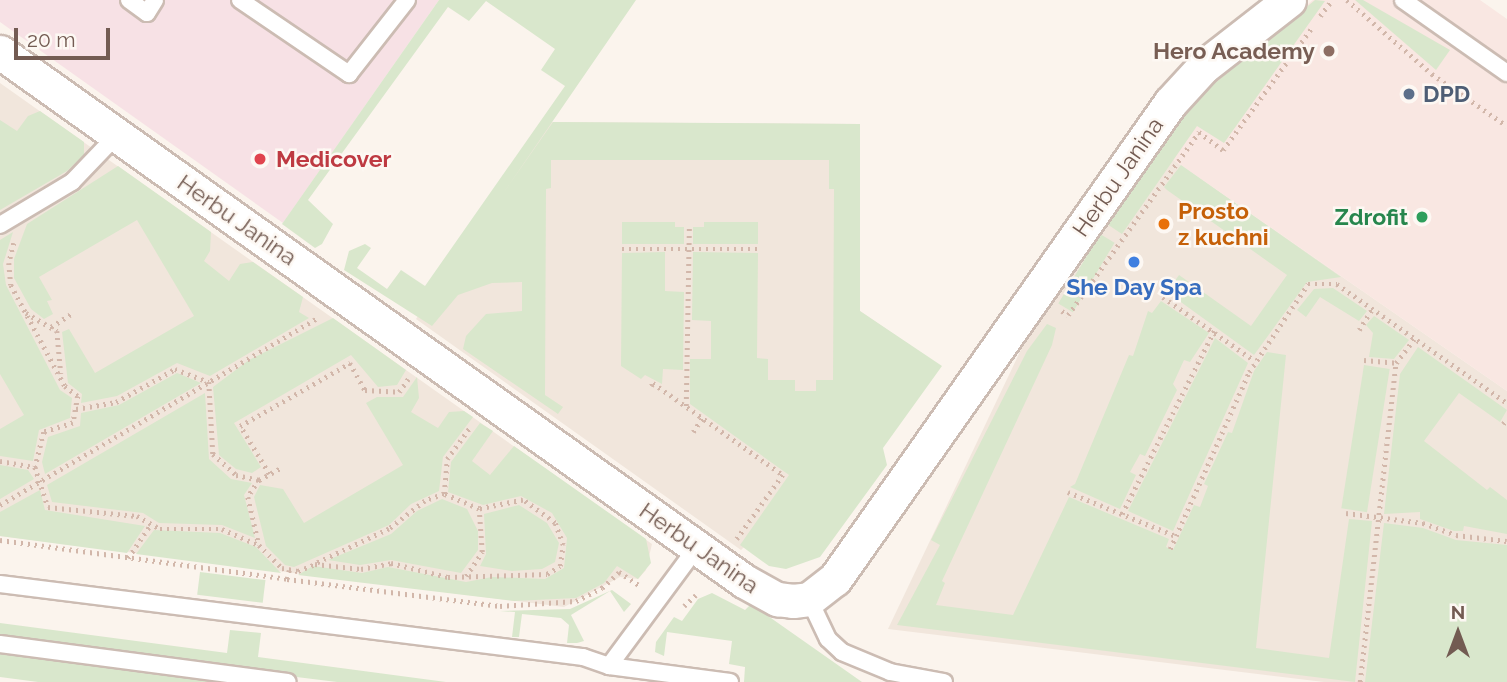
<!DOCTYPE html>
<style>
body{margin:0}
#map{position:relative;width:1507px;height:682px;overflow:hidden;background:#fbf4ed;font-family:Raleway,sans-serif}
div>[style]{position:absolute}
.residential>*{inset:0;background:#f1e6dc}
.commercial>*{inset:0;background:#f9e7e2}
.medical>*{inset:0;background:#f7e1e5}
.green>*{inset:0;background:#d9e7cc;transform-origin:0 0}
.path>*{height:4.5px;margin-top:-2.25px;transform-origin:0;background:repeating-linear-gradient(90deg,#d2b7aa 0 2px,transparent 0 7px)}
.roads{filter:drop-shadow(2px 0 #ccbcb3) drop-shadow(-2px 0 #ccbcb3) drop-shadow(0 2px #ccbcb3) drop-shadow(0 -2px #ccbcb3)}
.lane>*{height:16px;margin:-8px;padding:0 8px;transform-origin:8px;border-radius:8px;background:#fff}
.street>*{height:33px;margin:-16.5px;padding:0 16.5px;transform-origin:16.5px;border-radius:16.5px;background:#fff}
.dots>*{width:19px;height:19px;translate:-50% -50%;box-sizing:border-box;border:4px solid #fdf8f3;border-radius:50%}
span{translate:-50% -50%;white-space:nowrap;text-align:center;line-height:1.15;-webkit-text-stroke:5px #fdf8f3;paint-order:stroke}
.education-label{font-size:23px;color:#785e54;font-weight:700}
.right{translate:-100% -50%;text-align:right}
.service-label{font-size:23px;color:#4e5e75;font-weight:700}
.left{translate:0 -50%;text-align:left}
.health-label{font-size:23px;color:#be3a42;font-weight:700}
.street-label{font-size:23px;color:#735b52}
.food-label{font-size:23px;color:#c56008;font-weight:700}
.leisure-label{font-size:23px;color:#27864d;font-weight:700}
.shop-label{font-size:23px;color:#366cbe;font-weight:700}
.north{position:absolute;left:1423px;top:598px;width:70px;height:70px;-webkit-text-stroke:5px #fdf8f3;paint-order:stroke;rotate:0deg;font-size:19px;font-weight:700;line-height:28px;text-align:center;color:#735b52}
.north::after{content:'';display:block;margin:auto;width:24px;height:32px;background:#735b52;clip-path:polygon(50% 0,100% 100%,50% 72%,0 100%)}
.scale{position:absolute;left:14px;top:28px;width:96px;height:32px;box-sizing:border-box;border:4px solid #735b52;border-top:0;padding-left:9px;font-size:21px;line-height:24px;white-space:nowrap;color:#735b52;-webkit-text-stroke:5px #fdf8f3;paint-order:stroke}
</style>
<div id="map">
<div class="residential">
<div style="clip-path:polygon(0 83px,652px 544px,646px 570px,638px 579px,620px 577px,564px 607px,0 536px)"></div>
<div style="clip-path:polygon(551px 122px,860px 124px,860px 311px,937px 364px,741px 550px,416px 319px)"></div>
<div style="clip-path:polygon(1159px 150px,1507px 391px,1507px 682px,1324px 682px,888px 629px,1037px 316px)"></div>
</div>
<div class="commercial">
<div style="clip-path:polygon(1313px 0,1480px 0,1507px 19px,1507px 391px,1159px 150px,1196px 97px)"></div>
</div>
<div class="medical">
<div style="clip-path:polygon(0 0,439px 0,283px 223px,0 22px)"></div>
</div>
<div class="green">
<div style="clip-path:polygon(439px 0,636px 0,504px 192px,553px 122px,860px 124px,860px 311px,942px 366px,883px 448px,887px 465px,820px 557px,786px 569px,769px 566px,740px 545px,789px 475px,690px 404px,690px 359px,711px 359px,711px 321px,692px 320px,693px 252px,758px 253px,757px 358px,768px 359px,768px 380px,795px 380px,795px 391px,816px 391px,816px 380px,833px 380px,834px 189px,829px 189px,829px 160px,551px 160px,551px 188px,546px 189px,545px 395px,563px 407px,558px 414px,463px 349px,466px 336px,486px 314px,522px 311px,522px 282px,492px 283px,458px 295px,432px 326px,344px 270px,349px 251px,365px 244px,371px 248px,357px 268px,387px 289px,401px 270px,425px 286px,565px 86px,541px 70px,555px 49px,486px 1px,469px 21px,448px 7px,308px 200px,333px 224px,322px 244px,315px 248px,282px 224px)"></div>
<div style="clip-path:polygon(1315px 0,1325px 1px,1224px 143px,1197px 126px,1122px 234px,1107px 224px,1197px 98px)"></div>
<div style="clip-path:polygon(1355px 0,1363px 0,1450px 50px,1436px 70px)"></div>
<div style="clip-path:polygon(40px 111px,84px 142px,84px 155px,67px 171px,0 210px,0 120px,17px 131px,28px 116px)"></div>
<div style="clip-path:polygon(1181px 165px,1341px 277px,1307px 282px,1254px 355px,1167px 292px,1179px 275px,1251px 326px,1287px 275px,1167px 190px,1164px 187px)"></div>
<div style="clip-path:polygon(118px 166px,211px 232px,210px 251px,204px 261px,229px 281px,240px 264px,253px 262px,303px 297px,299px 312px,309px 318px,210px 376px,177px 363px,117px 396px,81px 403px,82px 394px,68px 383px,62px 332px,69px 329px,95px 373px,194px 316px,137px 220px,39px 277px,52px 300px,47px 301px,53px 314px,44px 319px,31px 309px,14px 278px,14px 259px,27px 224px)"></div>
<div style="clip-path:polygon(622px 222px,675px 222px,675px 227px,684px 227px,684px 244px,622px 244px)"></div>
<div style="clip-path:polygon(704px 222px,758px 222px,758px 244px,693px 244px,693px 227px,704px 227px)"></div>
<div style="clip-path:polygon(13px 232px,3px 264px,6px 285px,60px 390px,72px 398px,70px 418px,39px 430px,33px 461px,0 456px,0 429px,24px 415px,0 374px,0 240px)"></div>
<div style="left:1100px;top:234px;width:17px;height:81px;rotate:31deg"></div>
<div style="clip-path:polygon(665px 252px,665px 291px,684px 292px,683px 370px,663px 369px,662px 384px,645px 375px,641px 379px,621px 366px,622px 253px)"></div>
<div style="clip-path:polygon(1333px 288px,1367px 311px,1359px 321px,1320px 297px,1306px 317px,1297px 310px,1314px 289px)"></div>
<div style="clip-path:polygon(1161px 301px,1209px 333px,1190px 362px,1184px 360px,1173px 384px,1177px 390px,1145px 456px,1140px 454px,1130px 472px,1136px 475px,1120px 509px,1070px 487px,1075px 484px,1129px 355px,1133px 356px,1148px 311px,1152px 313px)"></div>
<div style="clip-path:polygon(1374px 316px,1409px 340px,1394px 359px,1369px 357px,1373px 333px,1366px 325px)"></div>
<div style="clip-path:polygon(333px 318px,406px 370px,397px 385px,378px 387px,351px 355px,234px 423px,261px 467px,252px 473px,236px 469px,219px 455px,213px 387px,249px 360px)"></div>
<div style="clip-path:polygon(1047px 324px,1056px 328px,1052px 345px,942px 581px,945px 583px,936px 605px,1013px 615px,1069px 497px,1169px 539px,1166px 547px,1173px 550px,1194px 505px,1200px 507px,1208px 486px,1204px 484px,1228px 432px,1232px 433px,1254px 371px,1267px 352px,1286px 355px,1256px 648px,1329px 658px,1349px 519px,1372px 521px,1355px 682px,897px 625px,940px 545px,931px 540px,1027px 351px)"></div>
<div style="clip-path:polygon(1215px 338px,1248px 363px,1173px 531px,1128px 511px)"></div>
<div style="clip-path:polygon(1418px 347px,1507px 410px,1500px 422px,1459px 393px,1424px 441px,1487px 490px,1490px 487px,1507px 500px,1507px 534px,1464px 526px,1463px 531px,1454px 531px,1420px 519px,1420px 512px,1384px 514px,1400px 374px)"></div>
<div style="left:1364px;top:365px;width:26px;height:145px;rotate:9deg"></div>
<div style="clip-path:polygon(177px 373px,201px 383px,45px 474px,42px 462px,48px 437px,80px 426px,81px 413px,119px 405px)"></div>
<div style="clip-path:polygon(417px 377px,419px 398px,411px 412px,438px 428px,449px 412px,464px 411px,473px 417px,443px 457px,439px 491px,411px 504px,389px 525px,294px 567px,285px 565px,266px 546px,254px 497px,260px 485px,283px 489px,304px 523px,403px 465px,366px 403px,377px 397px,403px 397px)"></div>
<div style="clip-path:polygon(205px 393px,209px 459px,231px 479px,252px 483px,244px 495px,255px 538px,222px 525px,159px 523px,143px 513px,52px 502px,47px 485px)"></div>
<div style="clip-path:polygon(480px 423px,493px 431px,472px 461px,490px 475px,514px 446px,646px 539px,651px 563px,638px 579px,617px 566px,604px 583px,576px 598px,514px 601px,298px 575px,313px 566px,362px 573px,388px 567px,466px 582px,492px 577px,545px 579px,564px 568px,567px 538px,552px 513px,521px 496px,483px 505px,448px 492px,451px 462px)"></div>
<div style="clip-path:polygon(0 465px,28px 470px,34px 479px,0 499px)"></div>
<div style="clip-path:polygon(40px 490px,45px 510px,145px 526px,127px 553px,0 536px,0 512px)"></div>
<div style="clip-path:polygon(442px 499px,467px 509px,478px 531px,478px 550px,461px 573px,391px 560px,360px 565px,328px 560px,391px 534px,417px 511px)"></div>
<div style="clip-path:polygon(519px 505px,547px 523px,559px 543px,555px 562px,542px 569px,512px 571px,480px 566px,486px 554px,484px 514px)"></div>
<div style="clip-path:polygon(1384px 523px,1423px 528px,1456px 540px,1507px 545px,1507px 682px,1365px 682px)"></div>
<div style="clip-path:polygon(154px 530px,220px 533px,256px 547px,281px 573px,136px 554px)"></div>
<div style="left:200px;top:572px;width:66px;height:23px;rotate:7deg"></div>
<div style="clip-path:polygon(612px 590px,631px 604px,624px 612px,610px 591px,571px 615px,584px 641px,577px 643px,567px 643px,569px 625px,561px 618px,522px 614px,519px 637px,512px 637px,515px 612px,500px 611px,570px 609px)"></div>
<div style="clip-path:polygon(712px 593px,745px 610px,751px 604px,862px 682px,744px 682px,745px 667px,729px 664px,732px 641px,667px 632px,664px 656px,655px 652px,656px 642px,674px 617px,682px 621px,698px 599px)"></div>
<div style="clip-path:polygon(0 623px,227px 653px,230px 630px,261px 633px,258px 657px,446px 682px,337px 682px,256px 672px,0 637px)"></div>
<div style="clip-path:polygon(0 652px,224px 682px,38px 682px,0 677px)"></div>
</div>
<div class="path">
<div style="left:1347px;top:0;width:113px;rotate:41deg"></div>
<div style="left:1432px;top:74px;width:91px;rotate:34.7deg"></div>
<div style="left:1320px;top:16px;width:20px;rotate:-53deg"></div>
<div style="left:14px;top:243px;width:21px;rotate:104deg"></div>
<div style="left:9px;top:263px;width:22px;rotate:85deg"></div>
<div style="left:11px;top:285px;width:115px;rotate:61.9deg"></div>
<div style="left:65px;top:386px;width:16px;rotate:38deg"></div>
<div style="left:78px;top:396px;width:27px;rotate:100deg"></div>
<div style="left:73px;top:423px;width:30px;rotate:163deg"></div>
<div style="left:44px;top:432px;width:36px;rotate:104deg"></div>
<div style="left:35px;top:467px;width:42px;rotate:72deg"></div>
<div style="left:48px;top:507px;width:89px;rotate:5.8deg"></div>
<div style="left:137px;top:516px;width:26px;rotate:29deg"></div>
<div style="left:160px;top:529px;width:62px"></div>
<div style="left:222px;top:529px;width:40px;rotate:23.4deg"></div>
<div style="left:259px;top:545px;width:33px;rotate:45deg"></div>
<div style="left:282px;top:568px;width:16px;rotate:11deg"></div>
<div style="left:298px;top:571px;width:18px;rotate:-22deg"></div>
<div style="left:315px;top:564px;width:46px;rotate:6.2deg"></div>
<div style="left:361px;top:569px;width:31px;rotate:-11deg"></div>
<div style="left:391px;top:563px;width:59px;rotate:13.8deg"></div>
<div style="left:448px;top:577px;width:99px;rotate:-1.7deg"></div>
<div style="left:547px;top:574px;width:15px;rotate:-32deg"></div>
<div style="left:560px;top:566px;width:21px;rotate:-82deg"></div>
<div style="left:563px;top:545px;width:23px;rotate:-110deg"></div>
<div style="left:555px;top:523px;width:39px;rotate:-144deg"></div>
<div style="left:523px;top:500px;width:45px;rotate:168.4deg"></div>
<div style="left:479px;top:509px;width:38px;rotate:-157deg"></div>
<div style="left:444px;top:494px;width:20px;rotate:160deg"></div>
<div style="left:425px;top:501px;width:46px;rotate:142.1deg"></div>
<div style="left:389px;top:529px;width:82px;rotate:154.7deg"></div>
<div style="left:622px;top:249px;width:136px"></div>
<div style="left:1163px;top:297px;width:112px;rotate:34.8deg"></div>
<div style="left:1062px;top:311px;width:7px;rotate:34deg"></div>
<div style="left:1068px;top:315px;width:225px;rotate:-54.4deg"></div>
<div style="left:1199px;top:132px;width:30px;rotate:37deg"></div>
<div style="left:1223px;top:150px;width:153px;rotate:-54deg"></div>
<div style="left:26px;top:313px;width:36px;rotate:30deg"></div>
<div style="left:57px;top:331px;width:43px;rotate:84.7deg"></div>
<div style="left:51px;top:327px;width:24px;rotate:-33deg"></div>
<div style="left:1359px;top:330px;width:25px;rotate:-58deg"></div>
<div style="left:1364px;top:360px;width:32px;rotate:5deg"></div>
<div style="left:651px;top:386px;width:4px;rotate:-56deg"></div>
<div style="left:653px;top:383px;width:159px;rotate:35.3deg"></div>
<div style="left:783px;top:475px;width:79px;rotate:125.7deg"></div>
<div style="left:686px;top:406px;width:179px;rotate:-89deg"></div>
<div style="left:76px;top:409px;width:41px;rotate:-9.9deg"></div>
<div style="left:116px;top:402px;width:68px;rotate:-29.2deg"></div>
<div style="left:175px;top:369px;width:36px;rotate:21deg"></div>
<div style="left:209px;top:382px;width:72px;rotate:86.8deg"></div>
<div style="left:213px;top:454px;width:31px;rotate:42deg"></div>
<div style="left:236px;top:475px;width:24px;rotate:12deg"></div>
<div style="left:259px;top:480px;width:20px;rotate:123deg"></div>
<div style="left:248px;top:497px;width:49px;rotate:77.1deg"></div>
<div style="left:1503px;top:424px;width:6px;rotate:-51deg"></div>
<div style="left:693px;top:432px;width:17px;rotate:-57deg"></div>
<div style="left:0;top:461px;width:36px;rotate:10deg"></div>
<div style="left:269px;top:474px;width:56px;rotate:-121.1deg"></div>
<div style="left:240px;top:426px;width:127px;rotate:-29.8deg"></div>
<div style="left:350px;top:363px;width:31px;rotate:61deg"></div>
<div style="left:365px;top:390px;width:34px;rotate:3deg"></div>
<div style="left:399px;top:392px;width:16px;rotate:-55deg"></div>
<div style="left:259px;top:480px;width:26px;rotate:-29deg"></div>
<div style="left:1068px;top:492px;width:117px;rotate:22.2deg"></div>
<div style="left:1176px;top:536px;width:180px;rotate:-66deg"></div>
<div style="left:1249px;top:372px;width:106px;rotate:-56.2deg"></div>
<div style="left:1308px;top:284px;width:29px"></div>
<div style="left:1337px;top:284px;width:208px;rotate:35deg"></div>
<div style="left:444px;top:494px;width:35px;rotate:-85deg"></div>
<div style="left:447px;top:459px;width:41px;rotate:-54deg"></div>
<div style="left:0;top:505px;width:368px;rotate:-30.5deg"></div>
<div style="left:1346px;top:513px;width:78px;rotate:7.4deg"></div>
<div style="left:1423px;top:523px;width:35px;rotate:20deg"></div>
<div style="left:1456px;top:535px;width:51px;rotate:6.7deg"></div>
<div style="left:1122px;top:514px;width:205px;rotate:-63.3deg"></div>
<div style="left:0;top:540px;width:290px;rotate:7.7deg"></div>
<div style="left:287px;top:579px;width:9px;rotate:-77deg"></div>
<div style="left:1170px;top:549px;width:14px;rotate:-65deg"></div>
<div style="left:128px;top:558px;width:41px;rotate:-55.9deg"></div>
<div style="left:466px;top:576px;width:29px;rotate:-56deg"></div>
<div style="left:482px;top:552px;width:43px;rotate:-94deg"></div>
<div style="left:287px;top:579px;width:215px;rotate:7.2deg"></div>
<div style="left:500px;top:606px;width:76px;rotate:-3.8deg"></div>
<div style="left:576px;top:601px;width:29px;rotate:-27deg"></div>
<div style="left:602px;top:588px;width:23px;rotate:-43deg"></div>
<div style="left:619px;top:572px;width:24px;rotate:33deg"></div>
<div style="left:684px;top:606px;width:16px;rotate:-43deg"></div>
<div style="left:1360px;top:682px;width:321px;rotate:-83.6deg"></div>
<div style="left:1396px;top:363px;width:30px;rotate:-53deg"></div>
</div>
<div class="roads">
<div class="lane">
<div style="left:129px;top:0;width:22px;rotate:36deg"></div>
<div style="left:147px;top:13px;width:15px;rotate:-58deg"></div>
<div style="left:240px;top:0;width:132px;rotate:34.2deg"></div>
<div style="left:349px;top:74px;width:94px;rotate:-51.9deg"></div>
<div style="left:1403px;top:0;width:127px;rotate:35.1deg"></div>
<div style="left:0;top:225px;width:84px;rotate:-30.8deg"></div>
<div style="left:72px;top:182px;width:65px;rotate:-46.2deg"></div>
<div style="left:0;top:584px;width:588px;rotate:7.14deg"></div>
<div style="left:583px;top:657px;width:28px;rotate:19deg"></div>
<div style="left:609px;top:666px;width:122px;rotate:7.5deg"></div>
<div style="left:809px;top:599px;width:44px;rotate:64.6deg"></div>
<div style="left:828px;top:639px;width:19px;rotate:43deg"></div>
<div style="left:842px;top:652px;width:52px;rotate:22.6deg"></div>
<div style="left:890px;top:672px;width:55px;rotate:10.5deg"></div>
<div style="left:0;top:644px;width:290px;rotate:7.5deg"></div>
<div style="left:609px;top:666px;width:148px;rotate:-53.5deg"></div>
</div>
<div class="street">
<div style="left:0;top:52px;width:913px;rotate:35.41deg"></div>
<div style="left:744px;top:581px;width:38px;rotate:29deg"></div>
<div style="left:777px;top:599px;width:16px;rotate:7deg"></div>
<div style="left:793px;top:601px;width:16px;rotate:-7deg"></div>
<div style="left:809px;top:599px;width:33px;rotate:-38deg"></div>
<div style="left:835px;top:579px;width:582px;rotate:-54.86deg"></div>
<div style="left:1170px;top:103px;width:49px;rotate:-47.5deg"></div>
<div style="left:1203px;top:67px;width:109px;rotate:-37.9deg"></div>
</div>
</div>
<div class="dots">
<div style="left:1329px;top:51px;background:#8d6e63"></div>
<div style="left:1409px;top:94px;background:#5c6f8a"></div>
<div style="left:260px;top:159px;background:#e0444e"></div>
<div style="left:1422px;top:217px;background:#2e9e5b"></div>
<div style="left:1164px;top:224px;background:#e8710a"></div>
<div style="left:1134px;top:262px;background:#3f7fe0"></div>
</div>
<div class="education-label">
<span class="right" style="left:1315px;top:51px">Hero Academy</span>
</div>
<div class="service-label">
<span class="left" style="left:1423px;top:94px">DPD</span>
</div>
<div class="health-label">
<span class="left" style="left:276px;top:159px">Medicover</span>
</div>
<div class="street-label">
<span style="left:1118px;top:177px;rotate:-55deg">Herbu Janina</span>
<span style="left:237px;top:220px;rotate:35deg">Herbu Janina</span>
<span style="left:699px;top:548px;rotate:35deg">Herbu Janina</span>
</div>
<div class="food-label">
<span class="left" style="left:1178px;top:224px">Prosto<br>z kuchni</span>
</div>
<div class="leisure-label">
<span class="right" style="left:1408px;top:217px">Zdrofit</span>
</div>
<div class="shop-label">
<span style="left:1134px;top:287px">She Day Spa</span>
</div>
<div class="north">N</div>
<div class="scale">20 m</div>
</div>
